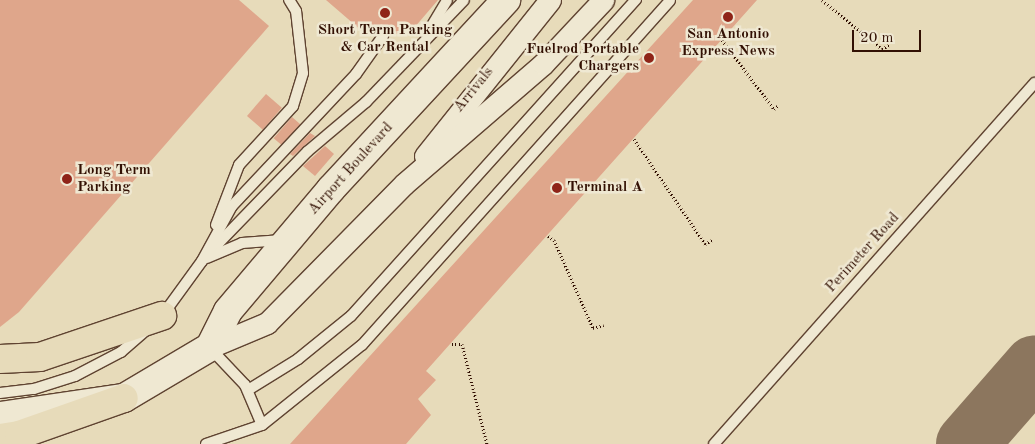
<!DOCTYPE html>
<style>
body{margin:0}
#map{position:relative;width:1035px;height:444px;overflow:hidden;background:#e7dbba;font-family:"Old Standard TT",serif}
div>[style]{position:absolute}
.taxiway>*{height:62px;margin:-31px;padding:0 31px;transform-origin:31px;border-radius:31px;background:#8c765e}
.building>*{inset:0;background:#dfa68b;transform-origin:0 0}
.path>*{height:3px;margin-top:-1.5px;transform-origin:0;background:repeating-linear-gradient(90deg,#321003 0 1px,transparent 0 3.5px)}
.roads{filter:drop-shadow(1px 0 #5f4331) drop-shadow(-1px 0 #5f4331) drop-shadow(0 1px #5f4331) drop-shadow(0 -1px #5f4331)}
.lane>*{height:10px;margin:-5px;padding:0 5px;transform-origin:5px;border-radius:5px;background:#efe8d2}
.street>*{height:21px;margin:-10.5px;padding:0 10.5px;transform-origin:10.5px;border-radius:10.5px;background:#efe8d2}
.secondary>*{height:28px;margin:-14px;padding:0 14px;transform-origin:14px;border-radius:14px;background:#efe8d2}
.highway>*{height:28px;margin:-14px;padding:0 14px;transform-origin:14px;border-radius:14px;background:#e7dbba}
.dots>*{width:14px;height:14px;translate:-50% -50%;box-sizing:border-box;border:2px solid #efe8d2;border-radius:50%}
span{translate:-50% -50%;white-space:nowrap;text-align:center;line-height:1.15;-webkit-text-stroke:5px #efe8d2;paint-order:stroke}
.poi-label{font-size:15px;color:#321003;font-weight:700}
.right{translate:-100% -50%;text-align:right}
.left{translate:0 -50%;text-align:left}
.street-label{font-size:15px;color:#321003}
.scale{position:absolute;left:852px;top:30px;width:69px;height:22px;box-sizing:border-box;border:2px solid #321003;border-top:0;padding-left:6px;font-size:15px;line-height:18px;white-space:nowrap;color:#321003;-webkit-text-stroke:4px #efe8d2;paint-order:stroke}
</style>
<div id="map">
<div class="taxiway">
<div style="left:967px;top:444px;width:103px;rotate:-48.9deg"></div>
</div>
<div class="building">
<div style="clip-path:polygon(0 0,239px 0,269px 26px,19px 312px,0 327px)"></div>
<div style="clip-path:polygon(326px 0,438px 0,414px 28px,390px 36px,384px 29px,375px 35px,362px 31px)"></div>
<div style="clip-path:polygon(693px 0,757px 0,426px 371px,436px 380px,418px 399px,431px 415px,406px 444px,290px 444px)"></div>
<div style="left:266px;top:94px;width:21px;height:29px;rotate:41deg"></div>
<div style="left:292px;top:117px;width:11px;height:28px;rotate:41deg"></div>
<div style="clip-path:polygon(310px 133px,315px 136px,293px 156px,290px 154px)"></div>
<div style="clip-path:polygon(325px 146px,334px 154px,315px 176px,303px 166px)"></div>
</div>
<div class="path">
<div style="left:822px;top:0;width:77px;rotate:39.2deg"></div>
<div style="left:882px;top:49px;width:10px;rotate:-29deg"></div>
<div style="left:722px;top:40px;width:86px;rotate:53deg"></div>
<div style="left:774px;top:109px;width:6px;rotate:-39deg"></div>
<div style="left:634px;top:139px;width:127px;rotate:55.9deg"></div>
<div style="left:705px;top:244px;width:10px;rotate:-29deg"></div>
<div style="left:548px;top:236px;width:7px;rotate:34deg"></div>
<div style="left:554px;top:240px;width:96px;rotate:66.1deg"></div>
<div style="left:593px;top:328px;width:11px;rotate:-15deg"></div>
<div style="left:452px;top:344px;width:10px"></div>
<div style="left:462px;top:344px;width:103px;rotate:76deg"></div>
</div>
<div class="roads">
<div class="lane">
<div style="left:431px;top:27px;width:31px;rotate:-59deg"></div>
<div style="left:216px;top:225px;width:64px;rotate:-69deg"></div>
<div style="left:239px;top:165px;width:80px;rotate:-47.5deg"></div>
<div style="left:293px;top:106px;width:34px;rotate:-73deg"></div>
<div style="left:303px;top:73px;width:62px;rotate:-96.4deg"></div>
<div style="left:296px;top:11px;width:13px;rotate:-122deg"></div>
<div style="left:213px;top:249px;width:136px;rotate:-45.9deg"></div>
<div style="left:308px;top:151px;width:76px;rotate:-40.2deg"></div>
<div style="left:366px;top:102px;width:141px;rotate:-46.1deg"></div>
<div style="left:207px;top:258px;width:38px;rotate:-23deg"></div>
<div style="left:242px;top:243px;width:40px;rotate:-4.3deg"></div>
<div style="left:162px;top:316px;width:68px;rotate:-54deg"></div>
<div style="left:202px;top:261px;width:63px;rotate:-61.4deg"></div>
<div style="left:232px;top:206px;width:181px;rotate:-46.8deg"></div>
<div style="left:356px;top:74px;width:47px;rotate:-54.6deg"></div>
<div style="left:210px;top:348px;width:51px;rotate:46.6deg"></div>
<div style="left:245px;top:385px;width:43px;rotate:67deg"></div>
<div style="left:248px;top:390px;width:59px;rotate:-31.8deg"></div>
<div style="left:298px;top:359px;width:68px;rotate:-39.1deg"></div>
<div style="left:351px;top:316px;width:426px;rotate:-48deg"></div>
<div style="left:0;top:393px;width:34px;rotate:-7deg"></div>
<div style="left:34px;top:389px;width:43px;rotate:-17.6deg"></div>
<div style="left:75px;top:376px;width:52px;rotate:-27.6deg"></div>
<div style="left:121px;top:352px;width:32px;rotate:-41deg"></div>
<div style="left:206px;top:444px;width:59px;rotate:-18.7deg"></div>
<div style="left:262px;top:425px;width:128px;rotate:-38.7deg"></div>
<div style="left:362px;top:345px;width:462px;rotate:-48.2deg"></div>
<div style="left:714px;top:444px;width:483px;rotate:-48.4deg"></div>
</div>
<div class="street">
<div style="left:425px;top:156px;width:200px;rotate:-51.3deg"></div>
<div style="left:210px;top:347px;width:62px;rotate:-22.8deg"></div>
<div style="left:267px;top:323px;width:195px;rotate:-45.4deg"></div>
<div style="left:404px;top:184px;width:184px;rotate:-40.8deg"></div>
<div style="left:543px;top:64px;width:88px;rotate:-46.8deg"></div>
</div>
<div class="secondary">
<div style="left:0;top:416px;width:125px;rotate:-8.3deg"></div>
<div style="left:124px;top:398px;width:100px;rotate:-30.7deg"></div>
<div style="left:210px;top:347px;width:40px;rotate:-63.4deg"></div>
<div style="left:228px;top:311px;width:160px;rotate:-49.8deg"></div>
<div style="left:331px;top:189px;width:258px;rotate:-47.2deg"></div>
</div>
<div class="highway">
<div style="left:0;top:359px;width:40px;rotate:-2.9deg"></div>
<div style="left:40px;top:357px;width:129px;rotate:-18.6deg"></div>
<div style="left:0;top:438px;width:19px;rotate:-9deg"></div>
<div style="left:19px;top:435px;width:111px;rotate:-19.4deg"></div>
</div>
</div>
<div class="dots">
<div style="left:385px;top:13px;background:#8f2418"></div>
<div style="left:728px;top:17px;background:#8f2418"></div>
<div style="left:649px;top:58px;background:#8f2418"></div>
<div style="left:67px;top:179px;background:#8f2418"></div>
<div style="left:557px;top:188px;background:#8f2418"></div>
</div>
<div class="poi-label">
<span style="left:385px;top:39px">Short Term Parking<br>&amp; Car Rental</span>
<span style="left:728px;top:43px">San Antonio<br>Express News</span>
<span class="right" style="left:639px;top:58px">Fuelrod Portable<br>Chargers</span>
<span class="left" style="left:77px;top:179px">Long Term<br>Parking</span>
<span class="left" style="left:567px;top:188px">Terminal A</span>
</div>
<div class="street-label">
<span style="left:474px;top:90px;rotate:-51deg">Arrivals</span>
<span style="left:351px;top:169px;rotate:-48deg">Airport Boulevard</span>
<span style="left:863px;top:253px;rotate:-48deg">Perimeter Road</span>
</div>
<div class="scale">20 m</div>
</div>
